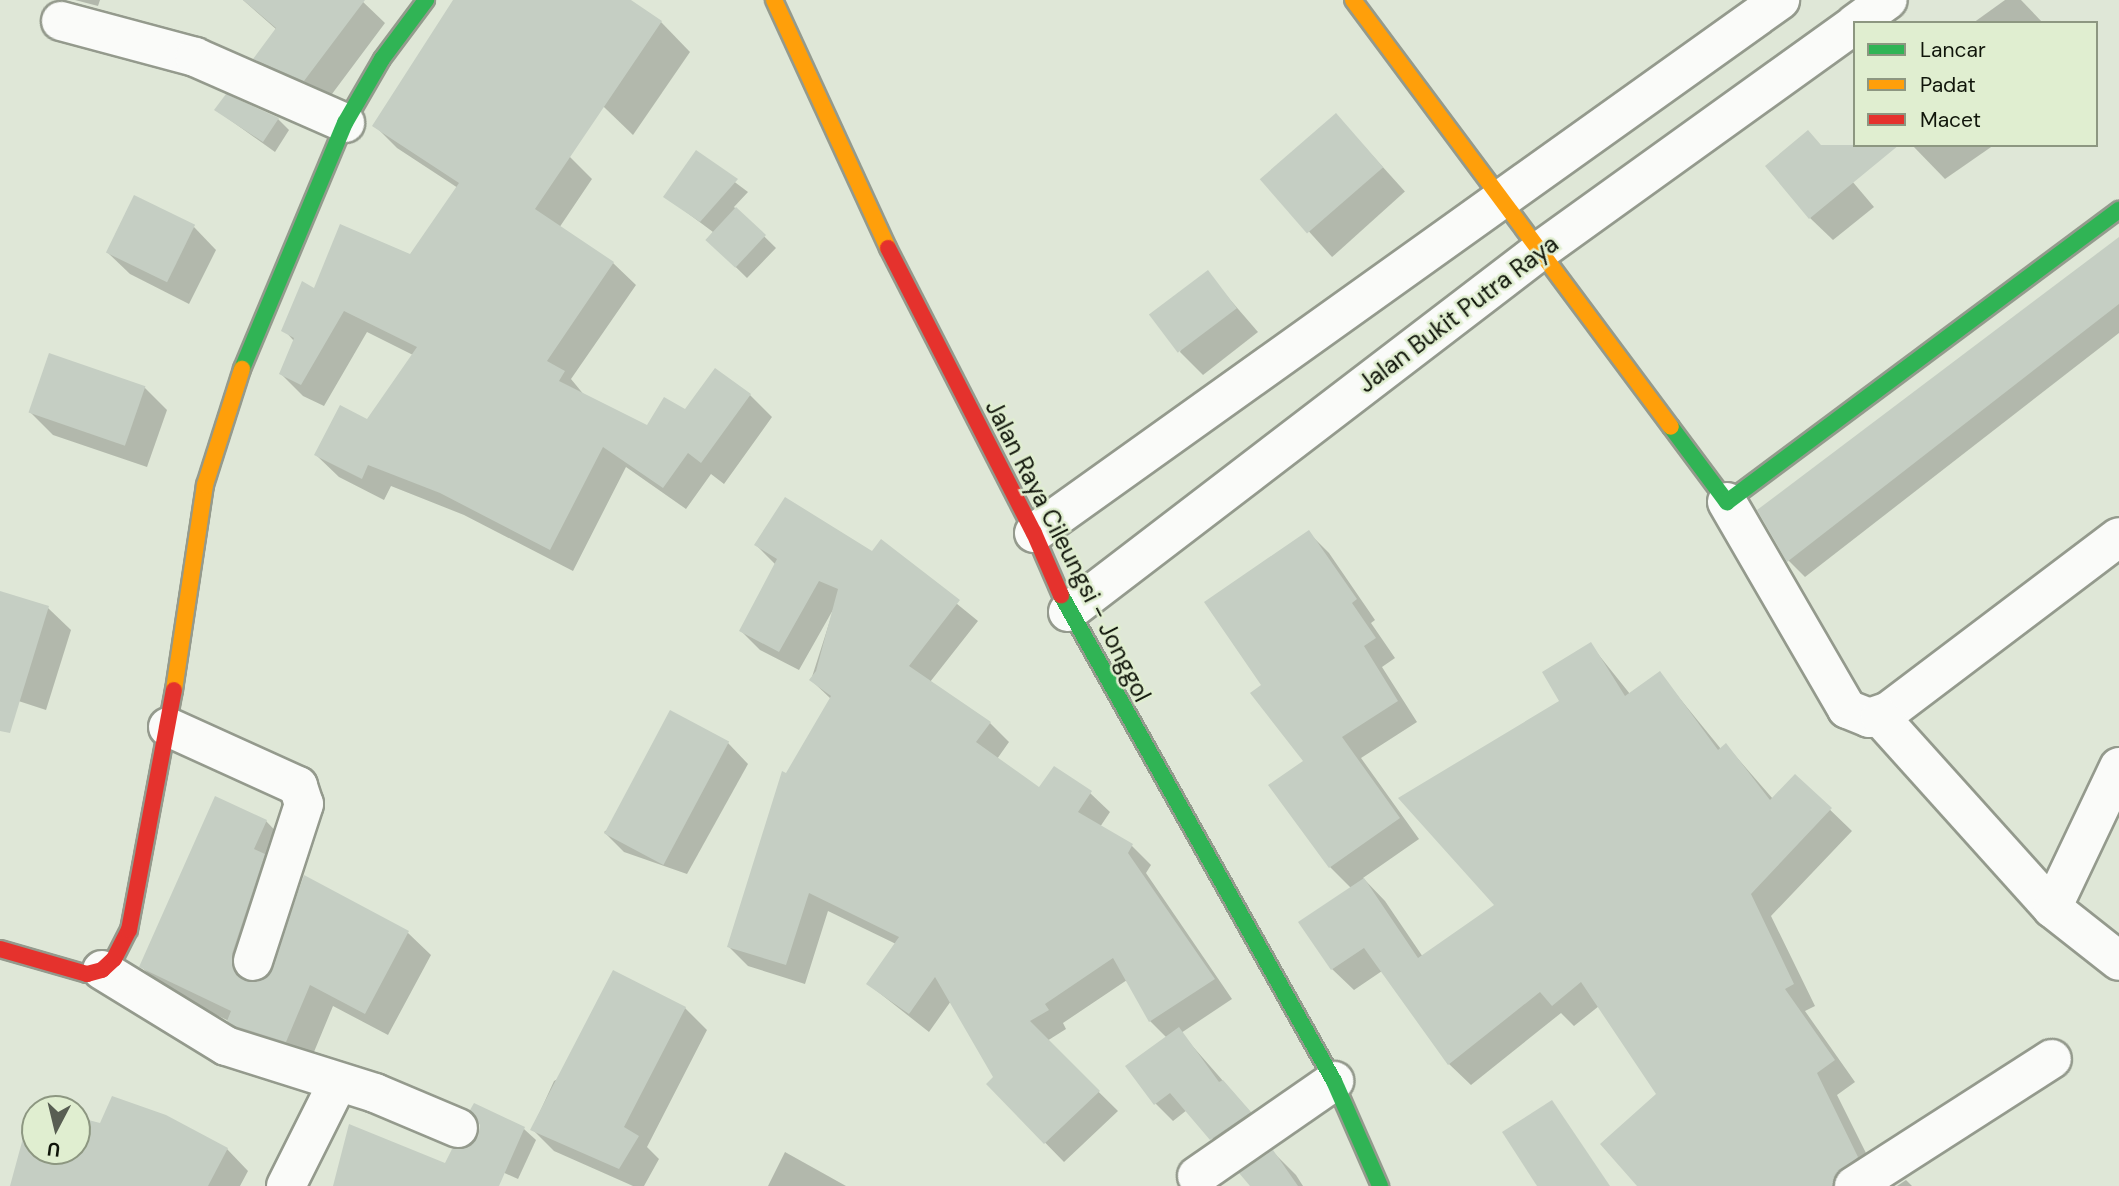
<!DOCTYPE html>
<style>
body{margin:0}
#map{position:relative;width:2119px;height:1186px;overflow:hidden;background:#dfe7d7;font-family:"DM Sans",sans-serif}
div>[style]{position:absolute}
.shadow>*{inset:0;background:#0003;transform-origin:0 0}
.building>*{inset:0;background:#c5cec3;transform-origin:0 0}
.roads{filter:drop-shadow(2px 0 #949a8d) drop-shadow(-2px 0 #949a8d) drop-shadow(0 2px #949a8d) drop-shadow(0 -2px #949a8d)}
.street>*{height:38px;margin:-19px;padding:0 19px;transform-origin:19px;border-radius:19px;background:#fafbf9}
.fast>*{height:16px;margin:-8px;padding:0 8px;transform-origin:8px;border-radius:8px;background:#30b455}
.slow>*{height:16px;margin:-8px;padding:0 8px;transform-origin:8px;border-radius:8px;background:#ff9f0a}
.jam>*{height:16px;margin:-8px;padding:0 8px;transform-origin:8px;border-radius:8px;background:#e5322d}
span{translate:-50% -50%;white-space:nowrap;text-align:center;line-height:1.15;-webkit-text-stroke:5px #e0eed0;paint-order:stroke}
.street-label{font-size:24px;color:#10150a}
.legend{position:absolute;left:1853px;top:21px;width:245px;height:126px;box-sizing:border-box;background:#e0eed0;border:2px solid #8d9781;margin:0;padding:9px 12px;list-style:none;font-size:21px;color:#10150a}
.legend li{display:flex;align-items:center;gap:14px;height:35px}
.legend b{width:35px;border:2px solid #8d9781}
.north{position:absolute;left:21px;top:1095px;width:70px;height:70px;box-sizing:border-box;background:#e0eed0;border:2px solid #8d9781;border-radius:50%;rotate:187deg;font-size:19px;font-weight:700;line-height:28px;text-align:center;color:#10150a}
.north::after{content:'';display:block;margin:auto;width:24px;height:32px;background:#585e52;clip-path:polygon(50% 0,100% 100%,50% 72%,0 100%)}
</style>
<div id="map">
<div class="shadow">
<div style="clip-path:polygon(75px 0,100px 0,98px 6px)"></div>
<div style="clip-path:polygon(243px 0,361px 0,385px 23px,326px 102px,276px 80px,255px 58px,277px 30px)"></div>
<div style="clip-path:polygon(493px 0,628px 0,661px 22px,690px 52px,633px 135px)"></div>
<div style="clip-path:polygon(2005px 0,2021px 0,2043px 23px,1973px 23px)"></div>
<div style="clip-path:polygon(216px 110px,278px 119px,289px 130px,275px 152px)"></div>
<div style="left:1336px;top:115px;width:103px;height:98px;rotate:48deg"></div>
<div style="clip-path:polygon(375px 126px,570px 157px,592px 179px,559px 228px,613px 263px,636px 285px,571px 379px,585px 396px,648px 428px,686px 411px,750px 395px,772px 417px,724px 484px,711px 474px,686px 509px,626px 467px,573px 571px,464px 515px,391px 486px,384px 500px,339px 477px,316px 455px,368px 422px,413px 355px,367px 332px,324px 406px,303px 396px,281px 374px,294px 341px,284px 330px,315px 290px,411px 256px,458px 188px,397px 148px)"></div>
<div style="clip-path:polygon(1912px 145px,1994px 145px,1945px 179px)"></div>
<div style="clip-path:polygon(696px 153px,748px 192px,734px 207px,776px 248px,747px 278px,707px 239px,713px 232px,666px 197px)"></div>
<div style="clip-path:polygon(1830px 155px,1874px 207px,1833px 240px,1810px 218px)"></div>
<div style="clip-path:polygon(194px 227px,216px 250px,189px 304px,130px 274px,107px 252px)"></div>
<div style="clip-path:polygon(2119px 239px,2119px 333px,1805px 577px,1788px 560px)"></div>
<div style="clip-path:polygon(1207px 273px,1258px 332px,1203px 375px,1180px 352px)"></div>
<div style="clip-path:polygon(144px 387px,167px 410px,147px 467px,53px 435px,30px 412px)"></div>
<div style="clip-path:polygon(1309px 533px,1329px 553px,1375px 620px,1371px 623px,1395px 658px,1382px 667px,1417px 722px,1361px 758px,1419px 839px,1363px 878px,1385px 901px,1423px 957px,1496px 905px,1562px 702px,1590px 644px,1630px 694px,1659px 673px,1721px 749px,1726px 745px,1773px 799px,1795px 776px,1852px 831px,1771px 916px,1815px 1006px,1805px 1011px,1855px 1082px,1837px 1095px,1879px 1179px,1870px 1186px,1639px 1186px,1658px 1094px,1599px 1006px,1574px 1026px,1561px 1013px,1471px 1085px,1449px 1064px,1382px 971px,1354px 990px,1332px 969px,1351px 888px,1330px 867px,1306px 761px,1264px 685px)"></div>
<div style="clip-path:polygon(881px 542px,978px 621px,930px 682px,990px 723px,1009px 742px,997px 759px,1040px 790px,1090px 793px,1110px 812px,1100px 827px,1132px 846px,1151px 865px,1146px 873px,1232px 999px,1181px 1033px,1267px 1131px,1229px 1157px,1187px 1110px,1173px 1121px,1155px 1103px,1167px 1038px,1150px 1021px,1127px 980px,1063px 1023px,1066px 1029px,1047px 1041px,1118px 1111px,1064px 1162px,988px 1084px,996px 1077px,951px 1001px,929px 1032px,868px 984px,896px 944px,828px 911px,805px 984px,748px 966px,729px 947px,787px 775px,831px 699px,811px 680px,834px 608px,799px 670px,760px 650px,741px 631px,776px 565px,756px 545px,872px 553px)"></div>
<div style="clip-path:polygon(0 593px,48px 608px,71px 630px,46px 710px,0 695px)"></div>
<div style="clip-path:polygon(728px 743px,748px 764px,687px 874px,624px 852px,604px 832px)"></div>
<div style="clip-path:polygon(266px 821px,288px 844px,255px 984px,275px 969px,305px 878px,408px 933px,431px 955px,388px 1035px,333px 1006px,309px 1064px,252px 1044px,229px 1021px,164px 990px,142px 967px)"></div>
<div style="clip-path:polygon(685px 1008px,707px 1030px,647px 1147px,659px 1159px,644px 1186px,633px 1186px,554px 1151px,532px 1129px,554px 1081px)"></div>
<div style="clip-path:polygon(33px 1107px,40px 1109px,35px 1109px,35px 1151px,77px 1151px,77px 1119px,227px 1149px,248px 1171px,240px 1186px,19px 1186px)"></div>
<div style="clip-path:polygon(524px 1129px,536px 1140px,518px 1179px,476px 1160px,465px 1149px,480px 1137px)"></div>
<div style="clip-path:polygon(785px 1152px,846px 1186px,768px 1186px)"></div>
<div style="clip-path:polygon(1273px 1152px,1296px 1175px,1303px 1186px,1252px 1186px)"></div>
<div style="clip-path:polygon(1906px 1180px,1912px 1186px,1897px 1186px)"></div>
</div>
<div class="building">
<div style="clip-path:polygon(243px 0,365px 0,304px 81px,253px 59px,276px 28px)"></div>
<div style="clip-path:polygon(453px 0,631px 0,662px 21px,535px 209px,614px 262px,547px 361px,565px 371px,559px 381px,647px 425px,664px 397px,685px 409px,715px 368px,751px 394px,701px 463px,688px 453px,663px 488px,603px 447px,550px 550px,440px 493px,368px 465px,362px 479px,314px 455px,340px 405px,367px 419px,417px 347px,344px 311px,301px 385px,279px 374px,294px 338px,281px 331px,302px 281px,314px 288px,340px 224px,410px 254px,459px 183px,372px 126px)"></div>
<div style="clip-path:polygon(226px 94px,279px 118px,263px 142px,214px 110px)"></div>
<div style="left:1336px;top:113px;width:72px;height:101px;rotate:49deg"></div>
<div style="clip-path:polygon(1808px 130px,1821px 145px,1899px 145px,1809px 219px,1765px 166px)"></div>
<div style="clip-path:polygon(696px 150px,738px 179px,700px 222px,663px 197px)"></div>
<div style="left:134px;top:195px;width:68px;height:64px;rotate:26deg"></div>
<div style="left:736px;top:207px;width:41px;height:45px;rotate:43deg"></div>
<div style="clip-path:polygon(2119px 237px,2119px 304px,1787px 562px,1757px 510px)"></div>
<div style="left:1208px;top:270px;width:48px;height:74px;rotate:53deg"></div>
<div style="left:49px;top:353px;width:102px;height:63px;rotate:19deg"></div>
<div style="clip-path:polygon(785px 497px,872px 551px,881px 539px,960px 600px,909px 666px,991px 722px,976px 742px,1039px 787px,1054px 766px,1092px 791px,1078px 812px,1133px 844px,1128px 853px,1215px 979px,1149px 1022px,1113px 958px,1045px 1004px,1049px 1010px,1030px 1021px,1100px 1091px,1044px 1144px,986px 1084px,993px 1077px,935px 977px,909px 1014px,866px 984px,899px 937px,809px 893px,786px 965px,727px 947px,782px 771px,786px 773px,831px 696px,809px 680px,816px 671px,838px 589px,819px 581px,779px 652px,739px 631px,777px 559px,754px 545px)"></div>
<div style="clip-path:polygon(1309px 530px,1357px 599px,1352px 603px,1376px 638px,1364px 646px,1398px 701px,1342px 737px,1400px 818px,1329px 868px,1268px 785px,1303px 761px,1250px 693px,1261px 685px,1204px 602px)"></div>
<div style="clip-path:polygon(0 591px,49px 606px,10px 733px,0 731px)"></div>
<div style="clip-path:polygon(1591px 642px,1625px 696px,1660px 671px,1718px 750px,1726px 743px,1770px 800px,1795px 774px,1832px 808px,1751px 894px,1794px 984px,1785px 989px,1835px 1060px,1817px 1073px,1858px 1157px,1835px 1175px,1832px 1186px,1637px 1186px,1600px 1144px,1656px 1094px,1581px 982px,1552px 1006px,1540px 992px,1448px 1065px,1364px 948px,1331px 970px,1298px 922px,1364px 878px,1418px 958px,1494px 905px,1398px 798px,1559px 701px,1542px 672px)"></div>
<div style="left:670px;top:710px;width:67px;height:140px;rotate:28deg"></div>
<div style="clip-path:polygon(215px 796px,267px 820px,254px 849px,265px 854px,232px 954px,236px 975px,257px 982px,268px 977px,304px 875px,409px 931px,365px 1014px,310px 985px,286px 1042px,235px 1026px,227px 1021px,231px 1011px,139px 967px)"></div>
<div style="clip-path:polygon(613px 970px,686px 1007px,624px 1127px,639px 1136px,619px 1169px,530px 1130px)"></div>
<div style="clip-path:polygon(1179px 1027px,1219px 1082px,1223px 1080px,1251px 1112px,1210px 1140px,1170px 1093px,1154px 1105px,1125px 1066px)"></div>
<div style="clip-path:polygon(112px 1096px,166px 1115px,228px 1148px,208px 1186px,10px 1186px,32px 1105px,47px 1109px,35px 1109px,35px 1151px,77px 1151px,77px 1117px,100px 1123px)"></div>
<div style="clip-path:polygon(1552px 1100px,1610px 1186px,1537px 1186px,1502px 1132px)"></div>
<div style="clip-path:polygon(474px 1103px,525px 1127px,499px 1186px,333px 1186px,349px 1124px,445px 1163px,452px 1149px,471px 1146px,478px 1137px,480px 1125px,470px 1110px)"></div>
<div style="clip-path:polygon(1273px 1150px,1298px 1186px,1250px 1186px,1239px 1173px)"></div>
</div>
<div class="roads">
<div class="street">
<div style="left:61px;top:21px;width:139px;rotate:15deg"></div>
<div style="left:195px;top:57px;width:164px;rotate:23.7deg"></div>
<div style="left:1856px;top:23px;width:39px;rotate:-36deg"></div>
<div style="left:1727px;top:502px;width:239px;rotate:59.9deg"></div>
<div style="left:1847px;top:709px;width:24px;rotate:22deg"></div>
<div style="left:1869px;top:718px;width:21px;rotate:-19deg"></div>
<div style="left:1889px;top:711px;width:288px;rotate:-37.1deg"></div>
<div style="left:1034px;top:533px;width:917px;rotate:-35.54deg"></div>
<div style="left:1068px;top:612px;width:596px;rotate:-37.43deg"></div>
<div style="left:1541px;top:250px;width:387px;rotate:-35.7deg"></div>
<div style="left:1880px;top:717px;width:257px;rotate:48deg"></div>
<div style="left:2052px;top:908px;width:85px;rotate:38.3deg"></div>
<div style="left:168px;top:727px;width:143px;rotate:24.4deg"></div>
<div style="left:298px;top:786px;width:19px;rotate:72deg"></div>
<div style="left:304px;top:804px;width:165px;rotate:108deg"></div>
<div style="left:2052px;top:908px;width:156px;rotate:-64.6deg"></div>
<div style="left:102px;top:970px;width:145px;rotate:31.5deg"></div>
<div style="left:226px;top:1046px;width:156px;rotate:17.5deg"></div>
<div style="left:375px;top:1093px;width:90px;rotate:22.9deg"></div>
<div style="left:1197px;top:1176px;width:167px;rotate:-34.7deg"></div>
<div style="left:286px;top:1186px;width:114px;rotate:-63.4deg"></div>
<div style="left:1854px;top:1186px;width:235px;rotate:-32.7deg"></div>
</div>
<div class="fast">
<div style="left:242px;top:369px;width:267px;rotate:-67.3deg"></div>
<div style="left:345px;top:123px;width:74px;rotate:-60deg"></div>
<div style="left:382px;top:59px;width:74px;rotate:-53.3deg"></div>
<div style="left:1671px;top:427px;width:94px;rotate:53.3deg"></div>
<div style="left:1727px;top:502px;width:489px;rotate:-36.7deg"></div>
<div style="left:1061px;top:595px;width:557px;rotate:60.68deg"></div>
<div style="left:1334px;top:1081px;width:115px;rotate:66.3deg"></div>
</div>
<div class="slow">
<div style="left:774px;top:0;width:273px;rotate:65.3deg"></div>
<div style="left:1353px;top:0;width:532px;rotate:53.32deg"></div>
<div style="left:174px;top:690px;width:207px;rotate:-81.4deg"></div>
<div style="left:205px;top:485px;width:122px;rotate:-72.3deg"></div>
</div>
<div class="jam">
<div style="left:888px;top:248px;width:320px;rotate:62.9deg"></div>
<div style="left:1034px;top:533px;width:68px;rotate:66.5deg"></div>
<div style="left:0;top:949px;width:91px;rotate:16deg"></div>
<div style="left:87px;top:974px;width:16px;rotate:-15deg"></div>
<div style="left:102px;top:970px;width:16px;rotate:-43deg"></div>
<div style="left:114px;top:959px;width:33px;rotate:-63deg"></div>
<div style="left:129px;top:930px;width:244px;rotate:-79.4deg"></div>
</div>
</div>
<div class="street-label">
<span style="left:1458px;top:314px;rotate:-37deg">Jalan Bukit Putra Raya</span>
<span style="left:1068px;top:551px;rotate:63deg">Jalan Raya Cileungsi - Jonggol</span>
</div>
<ul class="legend">
<li><b style="height:9px;background:#30b455"></b>Lancar</li>
<li><b style="height:9px;background:#ff9f0a"></b>Padat</li>
<li><b style="height:9px;background:#e5322d"></b>Macet</li>
</ul>
<div class="north">U</div>
</div>
